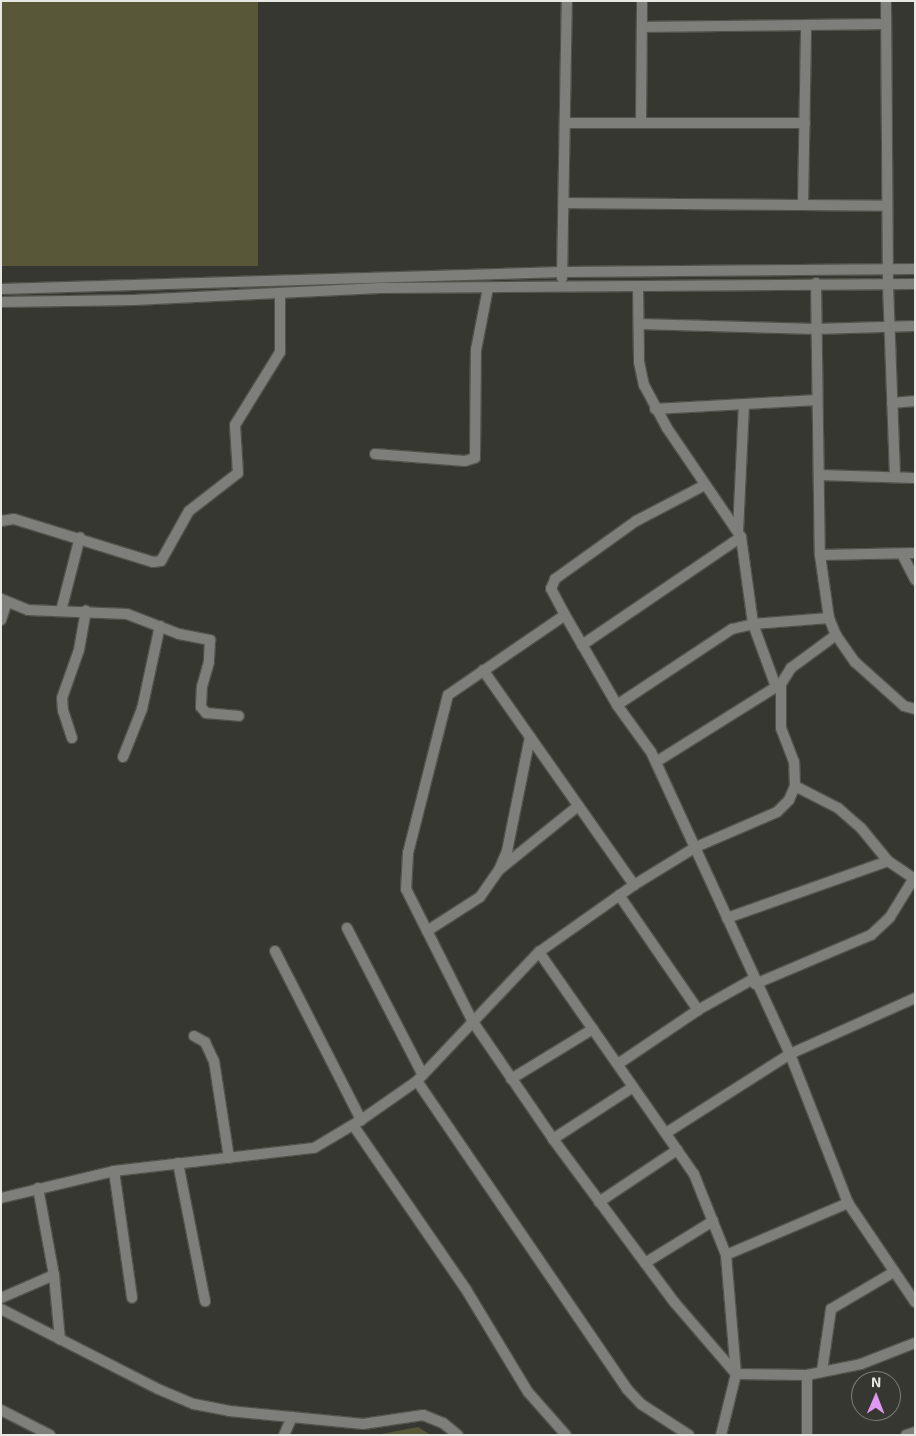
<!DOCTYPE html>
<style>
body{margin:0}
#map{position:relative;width:916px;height:1436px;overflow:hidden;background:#373731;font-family:"Exo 2",sans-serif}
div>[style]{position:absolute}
.green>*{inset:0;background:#585839;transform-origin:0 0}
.roads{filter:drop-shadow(1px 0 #53534d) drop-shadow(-1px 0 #53534d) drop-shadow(0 1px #53534d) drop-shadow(0 -1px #53534d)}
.street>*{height:10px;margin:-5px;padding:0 5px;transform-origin:5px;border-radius:5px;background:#7e7e7b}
span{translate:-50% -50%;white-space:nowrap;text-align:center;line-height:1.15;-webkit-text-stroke:5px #373731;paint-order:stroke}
.frame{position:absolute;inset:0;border:2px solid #e7e7e3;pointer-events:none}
.north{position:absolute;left:851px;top:1371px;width:50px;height:50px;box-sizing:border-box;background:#373731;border:1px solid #7d7d78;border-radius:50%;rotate:1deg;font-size:14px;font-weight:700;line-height:20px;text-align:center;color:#e7e7e3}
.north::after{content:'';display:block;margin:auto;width:18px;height:22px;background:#de98f2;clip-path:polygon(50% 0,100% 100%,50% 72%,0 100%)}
</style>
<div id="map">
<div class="green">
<div style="left:1px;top:1px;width:257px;height:265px"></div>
<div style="clip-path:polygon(418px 1427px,431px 1435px,376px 1435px)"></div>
</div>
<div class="roads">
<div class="street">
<div style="left:886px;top:1px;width:284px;rotate:89.6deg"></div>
<div style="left:888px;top:285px;width:192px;rotate:87.9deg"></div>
<div style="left:642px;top:27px;width:164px;rotate:-0.7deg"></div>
<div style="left:565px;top:123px;width:240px"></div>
<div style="left:641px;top:123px;width:122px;rotate:-89.5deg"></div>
<div style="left:564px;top:203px;width:323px;rotate:0.5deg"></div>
<div style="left:803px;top:205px;width:180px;rotate:-89deg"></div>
<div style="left:806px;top:25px;width:80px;rotate:-0.7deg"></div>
<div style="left:562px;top:278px;width:277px;rotate:-89deg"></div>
<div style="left:816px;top:283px;width:272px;rotate:89.2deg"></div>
<div style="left:820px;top:555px;width:64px;rotate:81.9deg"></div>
<div style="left:829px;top:618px;width:18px;rotate:68deg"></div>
<div style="left:836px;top:635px;width:33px;rotate:55deg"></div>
<div style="left:855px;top:662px;width:66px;rotate:41.9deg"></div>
<div style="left:904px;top:706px;width:11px;rotate:15deg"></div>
<div style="left:638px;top:286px;width:76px;rotate:89.2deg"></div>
<div style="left:639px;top:362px;width:24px;rotate:78deg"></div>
<div style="left:644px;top:385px;width:49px;rotate:61.9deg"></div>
<div style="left:667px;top:428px;width:132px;rotate:55.8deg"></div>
<div style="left:741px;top:537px;width:88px;rotate:82.1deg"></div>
<div style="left:753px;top:624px;width:67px;rotate:69.9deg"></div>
<div style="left:1px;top:289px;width:562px;rotate:-1.73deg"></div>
<div style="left:563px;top:272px;width:352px;rotate:-0.5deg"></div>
<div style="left:1px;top:302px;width:133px;rotate:-0.9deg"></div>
<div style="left:134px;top:300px;width:246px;rotate:-2.8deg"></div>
<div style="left:380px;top:288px;width:535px;rotate:-0.43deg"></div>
<div style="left:639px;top:324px;width:177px;rotate:1.6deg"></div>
<div style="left:816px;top:329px;width:99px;rotate:-1.7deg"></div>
<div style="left:892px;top:403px;width:23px;rotate:-5deg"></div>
<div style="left:655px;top:409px;width:162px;rotate:-3.2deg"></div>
<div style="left:375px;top:454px;width:90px;rotate:4.4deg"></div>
<div style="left:465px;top:461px;width:10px;rotate:-17deg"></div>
<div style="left:475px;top:458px;width:108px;rotate:-89.5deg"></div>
<div style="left:476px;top:350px;width:63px;rotate:-79deg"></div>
<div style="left:819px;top:475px;width:96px;rotate:1.8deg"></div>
<div style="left:1px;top:521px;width:13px;rotate:-9deg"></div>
<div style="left:14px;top:519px;width:145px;rotate:17.2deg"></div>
<div style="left:153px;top:562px;width:8px;rotate:-7deg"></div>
<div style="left:161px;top:561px;width:57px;rotate:-60.8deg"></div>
<div style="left:189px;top:511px;width:62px;rotate:-37.8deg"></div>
<div style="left:238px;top:473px;width:48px;rotate:-93.6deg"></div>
<div style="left:235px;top:425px;width:86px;rotate:-58.3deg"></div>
<div style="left:280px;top:352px;width:59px;rotate:-90deg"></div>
<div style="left:738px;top:531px;width:127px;rotate:-87.3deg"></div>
<div style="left:902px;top:554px;width:29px;rotate:63deg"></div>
<div style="left:820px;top:555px;width:95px;rotate:-1.2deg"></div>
<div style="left:1px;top:599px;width:29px;rotate:22deg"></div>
<div style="left:28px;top:610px;width:99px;rotate:2.3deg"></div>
<div style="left:127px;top:614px;width:56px;rotate:21deg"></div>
<div style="left:179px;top:634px;width:32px;rotate:11deg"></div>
<div style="left:210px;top:640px;width:22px;rotate:93deg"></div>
<div style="left:209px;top:662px;width:25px;rotate:106deg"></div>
<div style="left:202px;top:686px;width:21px;rotate:93deg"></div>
<div style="left:201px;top:707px;width:8px;rotate:50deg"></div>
<div style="left:206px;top:713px;width:33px;rotate:5deg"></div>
<div style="left:61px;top:611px;width:76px;rotate:-75.6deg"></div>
<div style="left:565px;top:615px;width:30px;rotate:-118deg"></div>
<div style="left:551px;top:589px;width:11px;rotate:-68deg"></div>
<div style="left:555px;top:579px;width:100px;rotate:-35.6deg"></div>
<div style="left:636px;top:521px;width:78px;rotate:-27.6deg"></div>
<div style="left:1px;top:620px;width:19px;rotate:-72deg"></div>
<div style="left:582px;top:645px;width:192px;rotate:-34.2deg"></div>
<div style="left:483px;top:670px;width:263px;rotate:54.9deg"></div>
<div style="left:617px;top:705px;width:138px;rotate:-33.5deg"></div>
<div style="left:732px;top:629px;width:22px;rotate:-13deg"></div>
<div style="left:753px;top:624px;width:76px;rotate:-4.5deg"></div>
<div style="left:72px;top:738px;width:28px;rotate:-108deg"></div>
<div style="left:63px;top:711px;width:13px;rotate:-94deg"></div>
<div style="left:62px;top:698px;width:51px;rotate:-70.5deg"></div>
<div style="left:79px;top:650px;width:40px;rotate:-80deg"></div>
<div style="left:123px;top:757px;width:52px;rotate:-68.4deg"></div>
<div style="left:142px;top:709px;width:85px;rotate:-77.8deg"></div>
<div style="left:656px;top:762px;width:147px;rotate:-32deg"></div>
<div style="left:795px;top:786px;width:48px;rotate:27.1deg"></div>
<div style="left:838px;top:808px;width:30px;rotate:41deg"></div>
<div style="left:861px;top:828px;width:43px;rotate:50.7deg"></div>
<div style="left:888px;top:861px;width:32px;rotate:34deg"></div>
<div style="left:500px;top:869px;width:100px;rotate:-38.9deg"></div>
<div style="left:619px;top:895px;width:140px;rotate:55.5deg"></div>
<div style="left:727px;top:918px;width:171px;rotate:-19.5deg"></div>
<div style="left:347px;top:928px;width:165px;rotate:62.7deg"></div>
<div style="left:427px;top:931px;width:63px;rotate:-32.7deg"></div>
<div style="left:480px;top:897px;width:33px;rotate:-55deg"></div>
<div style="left:499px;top:870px;width:21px;rotate:-67deg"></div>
<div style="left:507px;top:851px;width:116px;rotate:-78.6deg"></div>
<div style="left:275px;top:951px;width:190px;rotate:63deg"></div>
<div style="left:539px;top:952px;width:271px;rotate:55.1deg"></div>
<div style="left:694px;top:1174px;width:87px;rotate:68.4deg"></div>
<div style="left:726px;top:1255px;width:119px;rotate:85.2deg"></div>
<div style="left:736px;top:1374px;width:63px;rotate:103.8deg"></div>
<div style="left:755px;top:984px;width:126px;rotate:-22.9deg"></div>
<div style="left:871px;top:935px;width:26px;rotate:-43deg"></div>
<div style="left:890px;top:917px;width:46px;rotate:-58.4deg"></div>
<div style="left:194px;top:1036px;width:13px;rotate:29deg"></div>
<div style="left:205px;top:1042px;width:21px;rotate:65deg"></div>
<div style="left:214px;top:1061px;width:98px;rotate:81.2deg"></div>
<div style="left:618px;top:1064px;width:97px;rotate:-34deg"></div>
<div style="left:698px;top:1010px;width:63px;rotate:-29.4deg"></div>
<div style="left:511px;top:1079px;width:96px;rotate:-31.4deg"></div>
<div style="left:417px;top:1081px;width:373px;rotate:55.7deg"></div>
<div style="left:627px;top:1389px;width:21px;rotate:47deg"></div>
<div style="left:641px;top:1404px;width:57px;rotate:32.9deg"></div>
<div style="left:353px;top:1125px;width:201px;rotate:55.5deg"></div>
<div style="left:467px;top:1291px;width:118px;rotate:58.9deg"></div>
<div style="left:528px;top:1392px;width:57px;rotate:48.5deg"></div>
<div style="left:666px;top:1133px;width:147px;rotate:-32.5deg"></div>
<div style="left:790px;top:1054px;width:137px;rotate:-24.1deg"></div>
<div style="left:553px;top:1139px;width:95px;rotate:-33deg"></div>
<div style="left:178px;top:1163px;width:141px;rotate:78.9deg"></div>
<div style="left:114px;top:1171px;width:128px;rotate:81.9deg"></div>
<div style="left:38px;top:1188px;width:88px;rotate:79.6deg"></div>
<div style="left:54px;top:1275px;width:65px;rotate:84.7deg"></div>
<div style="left:1px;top:1198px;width:116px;rotate:-13.4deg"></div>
<div style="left:114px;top:1171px;width:201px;rotate:-6.6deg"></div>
<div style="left:314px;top:1148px;width:55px;rotate:-30.8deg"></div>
<div style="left:361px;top:1120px;width:68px;rotate:-34.9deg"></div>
<div style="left:417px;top:1081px;width:178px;rotate:-46.6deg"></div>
<div style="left:539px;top:952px;width:116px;rotate:-35.2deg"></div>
<div style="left:634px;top:885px;width:73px;rotate:-31.5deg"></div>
<div style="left:696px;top:847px;width:88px;rotate:-23.4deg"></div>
<div style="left:777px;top:812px;width:17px;rotate:-45deg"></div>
<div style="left:789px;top:800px;width:15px;rotate:-67deg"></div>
<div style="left:795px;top:786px;width:24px;rotate:-92deg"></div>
<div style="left:794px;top:762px;width:36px;rotate:-111deg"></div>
<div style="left:781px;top:728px;width:44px;rotate:-90deg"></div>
<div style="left:781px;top:684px;width:19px;rotate:-58deg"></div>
<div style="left:791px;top:668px;width:56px;rotate:-36.3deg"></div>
<div style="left:599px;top:1202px;width:94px;rotate:-33.7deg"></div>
<div style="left:726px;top:1255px;width:133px;rotate:-23.1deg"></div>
<div style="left:645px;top:1263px;width:80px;rotate:-31.7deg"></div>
<div style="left:1px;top:1298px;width:58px;rotate:-23.5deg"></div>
<div style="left:915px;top:1302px;width:120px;rotate:-124.1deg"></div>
<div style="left:848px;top:1203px;width:160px;rotate:-111.3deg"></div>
<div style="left:790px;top:1054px;width:332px;rotate:-114.7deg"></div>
<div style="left:651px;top:752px;width:58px;rotate:-125.9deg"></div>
<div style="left:617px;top:705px;width:104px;rotate:-120deg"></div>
<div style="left:565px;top:615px;width:142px;rotate:145.6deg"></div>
<div style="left:448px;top:695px;width:163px;rotate:104.2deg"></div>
<div style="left:408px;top:853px;width:36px;rotate:93deg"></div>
<div style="left:406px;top:889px;width:149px;rotate:63.3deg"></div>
<div style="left:473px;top:1022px;width:142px;rotate:55.6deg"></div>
<div style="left:553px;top:1139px;width:204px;rotate:53.4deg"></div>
<div style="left:675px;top:1303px;width:94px;rotate:49.3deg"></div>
<div style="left:736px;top:1374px;width:71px;rotate:0.8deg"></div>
<div style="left:807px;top:1375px;width:55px;rotate:-11.5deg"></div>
<div style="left:861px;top:1364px;width:58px;rotate:-21.3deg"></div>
<div style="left:1px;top:1309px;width:176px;rotate:27deg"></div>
<div style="left:158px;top:1389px;width:39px;rotate:23deg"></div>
<div style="left:194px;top:1404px;width:36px;rotate:11deg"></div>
<div style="left:229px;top:1411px;width:135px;rotate:5.5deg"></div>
<div style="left:363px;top:1424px;width:61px;rotate:-8.5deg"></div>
<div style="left:423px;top:1415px;width:22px;rotate:22deg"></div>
<div style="left:443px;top:1423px;width:19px;rotate:39deg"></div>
<div style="left:822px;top:1371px;width:63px;rotate:-81.7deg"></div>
<div style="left:831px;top:1309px;width:71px;rotate:-30.5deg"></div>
<div style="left:807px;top:1375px;width:60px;rotate:90deg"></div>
<div style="left:1px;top:1410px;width:55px;rotate:27deg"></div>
<div style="left:284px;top:1435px;width:20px;rotate:-66deg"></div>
<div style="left:906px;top:1435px;width:9px;rotate:-18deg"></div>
</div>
</div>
<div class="frame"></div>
<div class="north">N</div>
</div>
